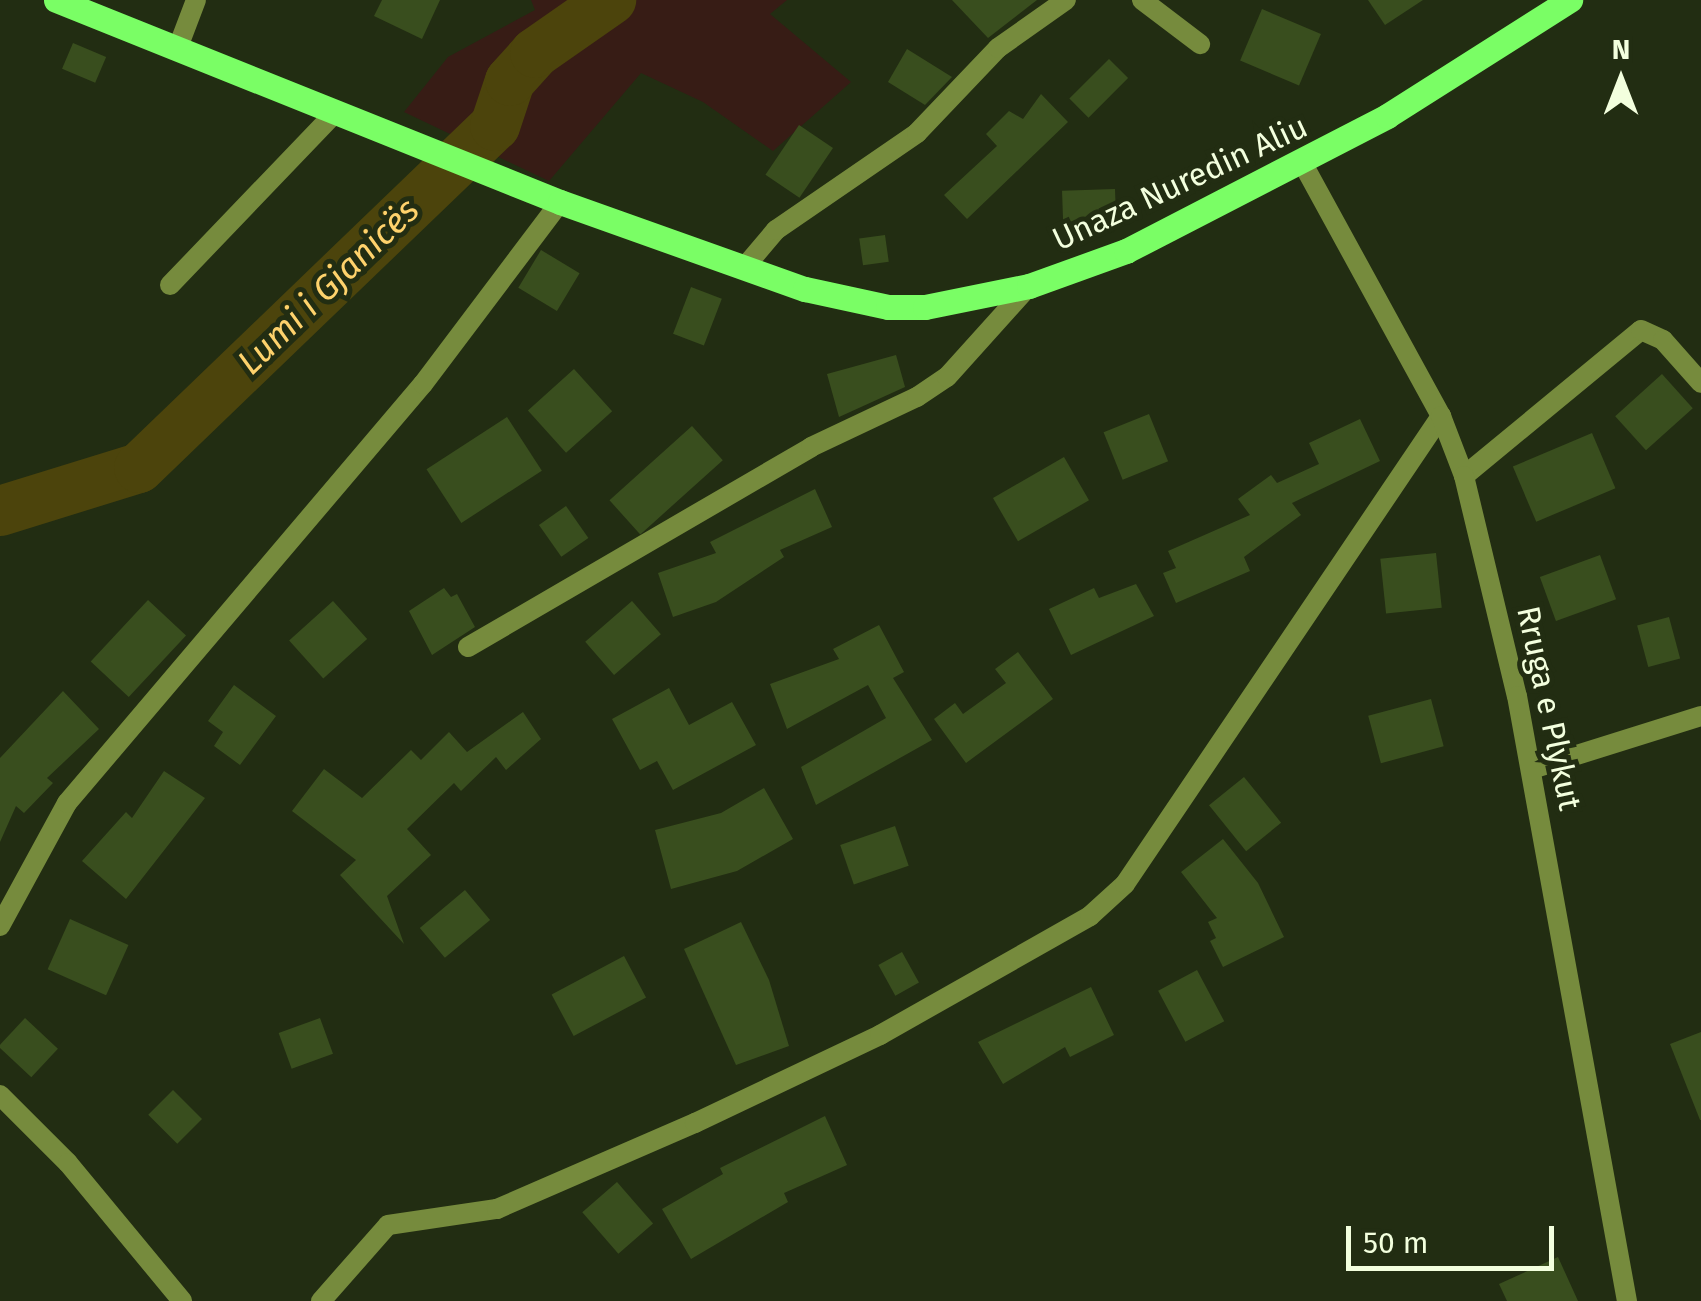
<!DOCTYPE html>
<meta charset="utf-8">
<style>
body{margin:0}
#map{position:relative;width:1701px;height:1301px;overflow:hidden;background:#222d12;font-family:"Fira Sans",sans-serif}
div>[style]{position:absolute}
.green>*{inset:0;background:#371c15}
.river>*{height:50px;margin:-25px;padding:0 25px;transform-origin:25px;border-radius:25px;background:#4c440c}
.building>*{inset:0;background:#394e1e;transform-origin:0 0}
.minor>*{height:20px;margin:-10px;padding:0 10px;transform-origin:10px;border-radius:10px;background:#768b3d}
.tertiary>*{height:20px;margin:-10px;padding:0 10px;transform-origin:10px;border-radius:10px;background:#768b3d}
.primary>*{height:25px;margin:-12.5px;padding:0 12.5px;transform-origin:12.5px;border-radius:12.5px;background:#7afe65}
span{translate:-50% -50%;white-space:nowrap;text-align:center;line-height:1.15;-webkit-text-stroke:10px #222d12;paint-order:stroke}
.street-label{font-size:32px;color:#f3ffde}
.water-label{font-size:35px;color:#fed26c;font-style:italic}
.north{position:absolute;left:1571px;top:30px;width:100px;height:100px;-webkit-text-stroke:8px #222d12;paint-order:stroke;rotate:0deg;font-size:28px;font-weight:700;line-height:40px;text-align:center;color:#f3ffde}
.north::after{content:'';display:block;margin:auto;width:35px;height:45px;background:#f3ffde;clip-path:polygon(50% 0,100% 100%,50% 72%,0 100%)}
.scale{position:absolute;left:1346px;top:1226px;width:208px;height:45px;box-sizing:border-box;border:5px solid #f3ffde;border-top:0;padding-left:12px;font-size:30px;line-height:35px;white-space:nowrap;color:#f3ffde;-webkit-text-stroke:8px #222d12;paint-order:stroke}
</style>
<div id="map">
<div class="green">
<div style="clip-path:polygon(531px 0,787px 0,770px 14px,851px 82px,773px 151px,703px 102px,641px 73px,549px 181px,404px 112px,448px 57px,535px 10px)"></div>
</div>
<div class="river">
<div style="left:0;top:511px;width:145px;rotate:-17.2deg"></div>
<div style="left:139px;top:468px;width:494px;rotate:-43.9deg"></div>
<div style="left:495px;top:126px;width:47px;rotate:-71.6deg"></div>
<div style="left:510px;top:81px;width:38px;rotate:-48deg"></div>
<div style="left:535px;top:53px;width:93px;rotate:-34.9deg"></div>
</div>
<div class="building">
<div style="clip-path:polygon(382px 0,440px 0,422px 39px,374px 16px)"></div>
<div style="clip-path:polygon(952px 0,1037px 0,988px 38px)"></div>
<div style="clip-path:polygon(1368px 0,1423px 0,1385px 25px)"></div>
<div style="left:1262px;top:9px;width:64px;height:56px;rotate:23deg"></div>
<div style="left:73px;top:43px;width:36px;height:28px;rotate:23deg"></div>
<div style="clip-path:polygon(907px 49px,952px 77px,925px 105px,888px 82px)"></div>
<div style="left:1109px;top:59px;width:27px;height:56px;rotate:45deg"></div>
<div style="clip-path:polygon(1041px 94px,1068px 122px,967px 219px,944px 195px,997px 146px,986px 134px,1009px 111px,1023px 119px)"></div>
<div style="left:799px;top:125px;width:41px;height:60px;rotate:34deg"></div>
<div style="left:1115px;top:189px;width:34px;height:53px;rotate:88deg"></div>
<div style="left:885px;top:235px;width:27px;height:26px;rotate:82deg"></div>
<div style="left:541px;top:250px;width:45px;height:44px;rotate:31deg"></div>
<div style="left:691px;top:287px;width:33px;height:50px;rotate:21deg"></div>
<div style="clip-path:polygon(896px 355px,905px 387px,839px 417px,827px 374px)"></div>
<div style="left:574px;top:369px;width:57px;height:62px;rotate:48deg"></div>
<div style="left:1662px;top:374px;width:46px;height:63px;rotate:48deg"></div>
<div style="left:1149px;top:414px;width:51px;height:49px;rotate:68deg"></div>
<div style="left:507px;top:417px;width:64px;height:96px;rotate:57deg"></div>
<div style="clip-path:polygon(1360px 419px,1380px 461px,1292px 503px,1301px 515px,1244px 557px,1250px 571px,1176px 603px,1163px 573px,1176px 568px,1168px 551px,1250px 515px,1238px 499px,1271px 475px,1277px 483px,1319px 464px,1309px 443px)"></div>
<div style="left:692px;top:426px;width:46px;height:111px;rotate:48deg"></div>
<div style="left:1592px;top:433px;width:60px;height:86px;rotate:67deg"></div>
<div style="left:1064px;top:457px;width:50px;height:82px;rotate:60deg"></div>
<div style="clip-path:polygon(815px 489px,832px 527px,780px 550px,784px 557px,716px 602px,673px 617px,658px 573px,716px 553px,710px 542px)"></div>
<div style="left:566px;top:506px;width:39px;height:33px;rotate:55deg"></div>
<div style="left:1436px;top:553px;width:55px;height:56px;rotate:84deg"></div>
<div style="left:1600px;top:555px;width:47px;height:64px;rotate:70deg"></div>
<div style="clip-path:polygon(1136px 584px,1154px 616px,1071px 655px,1049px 609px,1094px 588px,1099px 598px)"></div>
<div style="clip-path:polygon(444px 588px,451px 597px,457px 594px,475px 627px,432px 655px,409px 611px)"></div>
<div style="left:148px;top:600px;width:52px;height:84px;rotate:43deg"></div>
<div style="left:333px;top:601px;width:51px;height:59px;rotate:48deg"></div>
<div style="left:632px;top:601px;width:44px;height:62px;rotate:49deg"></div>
<div style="left:1669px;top:617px;width:43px;height:33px;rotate:75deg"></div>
<div style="clip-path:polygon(879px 625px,904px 672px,893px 678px,932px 740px,816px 805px,801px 767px,886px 718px,868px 685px,787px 729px,770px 684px,839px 659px,833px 649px)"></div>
<div style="clip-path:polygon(1018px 652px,1053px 699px,966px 763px,934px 719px,955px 703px,963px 714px,1006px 683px,995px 669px)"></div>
<div style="clip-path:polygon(234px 685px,276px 716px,240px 765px,214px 746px,223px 732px,208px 721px)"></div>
<div style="clip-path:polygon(669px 688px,689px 725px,732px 702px,756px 745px,673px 790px,657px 761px,640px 770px,612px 719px)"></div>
<div style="clip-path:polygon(63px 691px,99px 729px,47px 778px,53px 783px,24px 813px,16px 806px,0 842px,0 758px)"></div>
<div style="left:1431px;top:699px;width:49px;height:65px;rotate:75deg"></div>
<div style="clip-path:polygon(523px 712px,541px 739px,506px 770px,496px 757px,461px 791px,454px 783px,407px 829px,431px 855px,387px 896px,404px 944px,340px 875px,356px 860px,292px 811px,324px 769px,362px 798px,411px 750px,421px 760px,449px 732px,467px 752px)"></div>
<div style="clip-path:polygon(164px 771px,205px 798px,126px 899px,82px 861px,126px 812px,132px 818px)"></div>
<div style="left:1244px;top:777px;width:59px;height:45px;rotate:51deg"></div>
<div style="clip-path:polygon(764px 788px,793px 839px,737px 871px,671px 889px,655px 830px,721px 813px)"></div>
<div style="left:895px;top:826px;width:42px;height:58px;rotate:71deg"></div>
<div style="clip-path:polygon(1223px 839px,1258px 883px,1284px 937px,1223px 967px,1210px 941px,1216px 938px,1208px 922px,1217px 918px,1181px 872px)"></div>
<div style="left:465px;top:890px;width:39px;height:59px;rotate:50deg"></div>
<div style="left:70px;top:919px;width:64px;height:55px;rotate:24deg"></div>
<div style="clip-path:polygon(741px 922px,769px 980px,789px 1046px,736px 1065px,684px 949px)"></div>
<div style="left:902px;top:952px;width:35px;height:27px;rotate:61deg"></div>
<div style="left:624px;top:956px;width:47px;height:82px;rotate:62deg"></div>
<div style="left:1197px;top:970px;width:58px;height:44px;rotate:62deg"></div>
<div style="clip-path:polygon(1091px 987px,1114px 1035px,1070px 1057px,1065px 1047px,1003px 1084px,978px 1042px)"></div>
<div style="left:25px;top:1018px;width:45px;height:39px;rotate:43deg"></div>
<div style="left:320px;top:1018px;width:38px;height:44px;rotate:70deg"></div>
<div style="clip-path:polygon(1701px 1032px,1701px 1120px,1700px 1120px,1670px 1044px)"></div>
<div style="left:173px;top:1090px;width:41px;height:35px;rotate:45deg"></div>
<div style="clip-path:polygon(825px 1116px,847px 1165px,784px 1193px,788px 1202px,691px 1259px,662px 1209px,723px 1174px,720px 1168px)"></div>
<div style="left:617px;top:1182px;width:55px;height:46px;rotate:49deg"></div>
<div style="clip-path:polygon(1558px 1257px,1578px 1301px,1507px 1301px,1499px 1284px)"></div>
</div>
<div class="minor">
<div style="left:1142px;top:0;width:73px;rotate:37.2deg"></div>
<div style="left:177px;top:50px;width:53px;rotate:-69.2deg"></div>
<div style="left:743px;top:269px;width:51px;rotate:-49.8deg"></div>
<div style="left:776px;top:230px;width:171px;rotate:-34.5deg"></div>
<div style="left:917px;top:133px;width:117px;rotate:-46.4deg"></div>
<div style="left:998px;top:48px;width:83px;rotate:-35.2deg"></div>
<div style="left:170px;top:285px;width:237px;rotate:-46.2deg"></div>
<div style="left:1464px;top:476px;width:229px;rotate:-39.5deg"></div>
<div style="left:1641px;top:330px;width:24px;rotate:24deg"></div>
<div style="left:1663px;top:340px;width:57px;rotate:48.5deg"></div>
<div style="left:468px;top:647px;width:397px;rotate:-30.2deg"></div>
<div style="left:811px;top:447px;width:117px;rotate:-25.3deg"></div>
<div style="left:917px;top:397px;width:36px;rotate:-34deg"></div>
<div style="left:947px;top:377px;width:122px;rotate:-48deg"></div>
<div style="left:1532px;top:769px;width:177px;rotate:-17.4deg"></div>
<div style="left:0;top:926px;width:140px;rotate:-61.4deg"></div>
<div style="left:67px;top:803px;width:550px;rotate:-49.65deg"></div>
<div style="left:423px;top:384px;width:228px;rotate:-53deg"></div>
<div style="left:0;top:1095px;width:96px;rotate:45deg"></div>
<div style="left:68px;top:1163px;width:179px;rotate:50.4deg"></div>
<div style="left:321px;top:1301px;width:101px;rotate:-48.6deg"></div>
<div style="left:388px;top:1225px;width:110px;rotate:-8.4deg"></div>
<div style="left:497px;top:1209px;width:216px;rotate:-23.5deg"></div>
<div style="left:695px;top:1123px;width:205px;rotate:-25.4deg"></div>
<div style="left:880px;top:1035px;width:241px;rotate:-29.5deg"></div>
<div style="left:1090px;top:916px;width:47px;rotate:-42.4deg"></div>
<div style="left:1125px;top:884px;width:565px;rotate:-55.97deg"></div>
</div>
<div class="tertiary">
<div style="left:1303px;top:164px;width:287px;rotate:61.3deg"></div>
<div style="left:1441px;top:416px;width:64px;rotate:69deg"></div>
<div style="left:1464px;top:476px;width:226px;rotate:76.5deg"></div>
<div style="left:1517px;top:696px;width:615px;rotate:79.7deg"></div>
</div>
<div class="primary">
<div style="left:56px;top:0;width:543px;rotate:21.84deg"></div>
<div style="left:560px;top:202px;width:260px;rotate:19.6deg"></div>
<div style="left:805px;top:289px;width:85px;rotate:12.2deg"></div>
<div style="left:888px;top:307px;width:37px"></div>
<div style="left:925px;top:307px;width:106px;rotate:-11.4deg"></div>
<div style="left:1029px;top:286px;width:103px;rotate:-19.8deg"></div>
<div style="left:1126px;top:251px;width:294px;rotate:-27.3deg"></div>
<div style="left:1387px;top:116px;width:217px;rotate:-32.4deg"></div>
</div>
<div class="street-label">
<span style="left:1180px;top:183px;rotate:-25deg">Unaza Nuredin Aliu</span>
<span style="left:1549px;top:708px;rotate:78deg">Rruga e Plykut</span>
</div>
<div class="water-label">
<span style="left:328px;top:286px;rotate:-44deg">Lumi i Gjanicës</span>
</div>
<div class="north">N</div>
<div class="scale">50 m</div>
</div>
